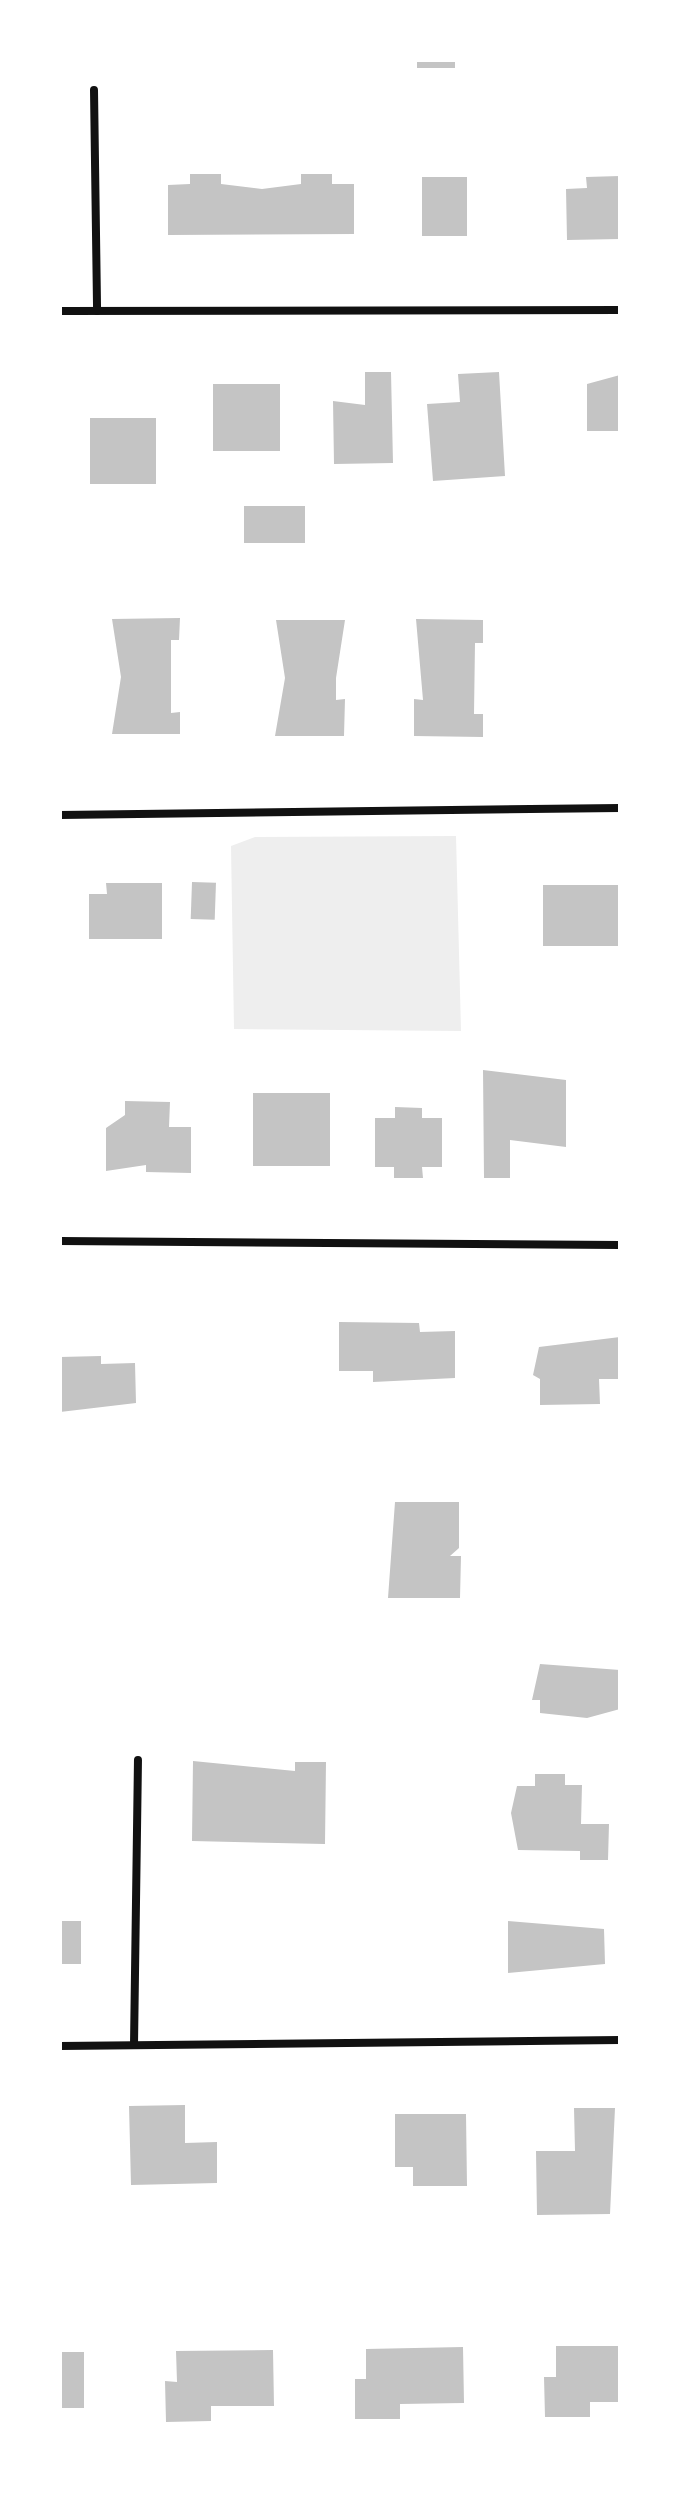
<!DOCTYPE html>
<style>
body{margin:0}
#map{position:relative;width:680px;height:2519px;overflow:hidden;background:#fff;font-family:Poppins,sans-serif}
div>[style]{position:absolute}
.green>*{inset:0;background:#eee}
.building>*{inset:0;background:#c4c4c4;transform-origin:0 0}
.minor>*{height:8px;margin:-4px;padding:0 4px;transform-origin:4px;border-radius:4px;background:#111}
span{translate:-50% -50%;white-space:nowrap;text-align:center;line-height:1.15;-webkit-text-stroke:6px #fff;paint-order:stroke}
.frame{position:absolute;inset:0;border:62px solid #fff;pointer-events:none}
</style>
<div id="map">
<div class="green">
<div style="clip-path:polygon(456px 836px,461px 1031px,234px 1029px,231px 846px,255px 837px)"></div>
</div>
<div class="building">
<div style="left:417px;top:60px;width:38px;height:8px"></div>
<div style="clip-path:polygon(190px 174px,221px 174px,221px 184px,262px 189px,301px 184px,301px 174px,332px 174px,332px 184px,354px 184px,354px 234px,168px 235px,168px 185px,190px 184px)"></div>
<div style="clip-path:polygon(620px 176px,620px 239px,567px 240px,566px 189px,587px 188px,586px 177px)"></div>
<div style="left:467px;top:177px;width:59px;height:45px;rotate:90deg"></div>
<div style="clip-path:polygon(365px 372px,391px 372px,393px 463px,334px 464px,333px 401px,365px 405px)"></div>
<div style="clip-path:polygon(499px 372px,505px 476px,433px 481px,427px 404px,460px 402px,458px 374px)"></div>
<div style="clip-path:polygon(620px 375px,620px 431px,587px 431px,587px 384px)"></div>
<div style="left:213px;top:384px;width:67px;height:67px"></div>
<div style="left:90px;top:418px;width:66px;height:66px"></div>
<div style="left:244px;top:506px;width:61px;height:37px"></div>
<div style="clip-path:polygon(180px 618px,179px 640px,171px 640px,171px 713px,180px 712px,180px 734px,112px 734px,121px 677px,112px 619px)"></div>
<div style="clip-path:polygon(416px 619px,483px 620px,483px 643px,475px 643px,474px 714px,483px 714px,483px 737px,414px 736px,414px 699px,423px 700px)"></div>
<div style="clip-path:polygon(276px 620px,345px 620px,336px 678px,336px 700px,345px 699px,344px 736px,275px 736px,285px 678px)"></div>
<div style="left:192px;top:882px;width:24px;height:37px;rotate:2deg"></div>
<div style="clip-path:polygon(106px 883px,162px 883px,162px 939px,89px 939px,89px 894px,107px 894px)"></div>
<div style="left:620px;top:885px;width:61px;height:77px;rotate:90deg"></div>
<div style="clip-path:polygon(483px 1070px,566px 1080px,566px 1147px,510px 1140px,510px 1178px,484px 1178px)"></div>
<div style="left:253px;top:1093px;width:77px;height:73px"></div>
<div style="clip-path:polygon(125px 1101px,170px 1102px,169px 1127px,191px 1127px,191px 1173px,146px 1172px,146px 1165px,106px 1171px,106px 1128px,125px 1115px)"></div>
<div style="clip-path:polygon(395px 1107px,422px 1108px,422px 1118px,442px 1118px,442px 1167px,422px 1167px,423px 1178px,394px 1178px,394px 1167px,375px 1167px,375px 1118px,395px 1118px)"></div>
<div style="clip-path:polygon(339px 1322px,419px 1323px,420px 1332px,455px 1331px,455px 1378px,373px 1382px,373px 1371px,339px 1371px)"></div>
<div style="clip-path:polygon(620px 1337px,620px 1379px,599px 1379px,600px 1404px,540px 1405px,540px 1379px,533px 1375px,539px 1347px)"></div>
<div style="clip-path:polygon(101px 1356px,101px 1364px,135px 1363px,136px 1403px,60px 1412px,60px 1357px)"></div>
<div style="clip-path:polygon(395px 1502px,459px 1502px,459px 1548px,450px 1556px,461px 1556px,460px 1598px,388px 1598px)"></div>
<div style="clip-path:polygon(540px 1664px,620px 1670px,620px 1709px,587px 1718px,540px 1713px,540px 1700px,532px 1700px)"></div>
<div style="clip-path:polygon(193px 1761px,295px 1771px,295px 1762px,326px 1762px,325px 1844px,192px 1841px)"></div>
<div style="clip-path:polygon(535px 1774px,565px 1774px,565px 1785px,582px 1785px,581px 1824px,609px 1824px,608px 1860px,580px 1860px,580px 1851px,518px 1850px,511px 1813px,517px 1786px,535px 1786px)"></div>
<div style="left:60px;top:1921px;width:21px;height:43px"></div>
<div style="clip-path:polygon(508px 1921px,604px 1929px,605px 1964px,508px 1973px)"></div>
<div style="clip-path:polygon(185px 2105px,185px 2143px,217px 2142px,217px 2183px,131px 2185px,129px 2106px)"></div>
<div style="clip-path:polygon(574px 2108px,615px 2108px,610px 2214px,537px 2215px,536px 2151px,575px 2151px)"></div>
<div style="clip-path:polygon(395px 2114px,466px 2114px,467px 2186px,413px 2186px,413px 2167px,395px 2167px)"></div>
<div style="clip-path:polygon(556px 2346px,620px 2346px,620px 2402px,590px 2402px,590px 2417px,545px 2417px,544px 2377px,556px 2377px)"></div>
<div style="clip-path:polygon(463px 2347px,464px 2403px,400px 2404px,400px 2419px,355px 2419px,355px 2379px,366px 2379px,366px 2349px)"></div>
<div style="clip-path:polygon(273px 2350px,274px 2406px,211px 2406px,211px 2421px,166px 2422px,165px 2381px,177px 2382px,176px 2351px)"></div>
<div style="left:60px;top:2352px;width:24px;height:56px"></div>
</div>
<div class="minor">
<div style="left:94px;top:90px;width:221px;rotate:89.2deg"></div>
<div style="left:60px;top:311px;width:560px;rotate:-0.1deg"></div>
<div style="left:60px;top:815px;width:560px;rotate:-0.72deg"></div>
<div style="left:60px;top:1241px;width:560px;rotate:0.41deg"></div>
<div style="left:134px;top:2045px;width:285px;rotate:-89.2deg"></div>
<div style="left:60px;top:2046px;width:560px;rotate:-0.61deg"></div>
</div>
<div class="frame"></div>
</div>
